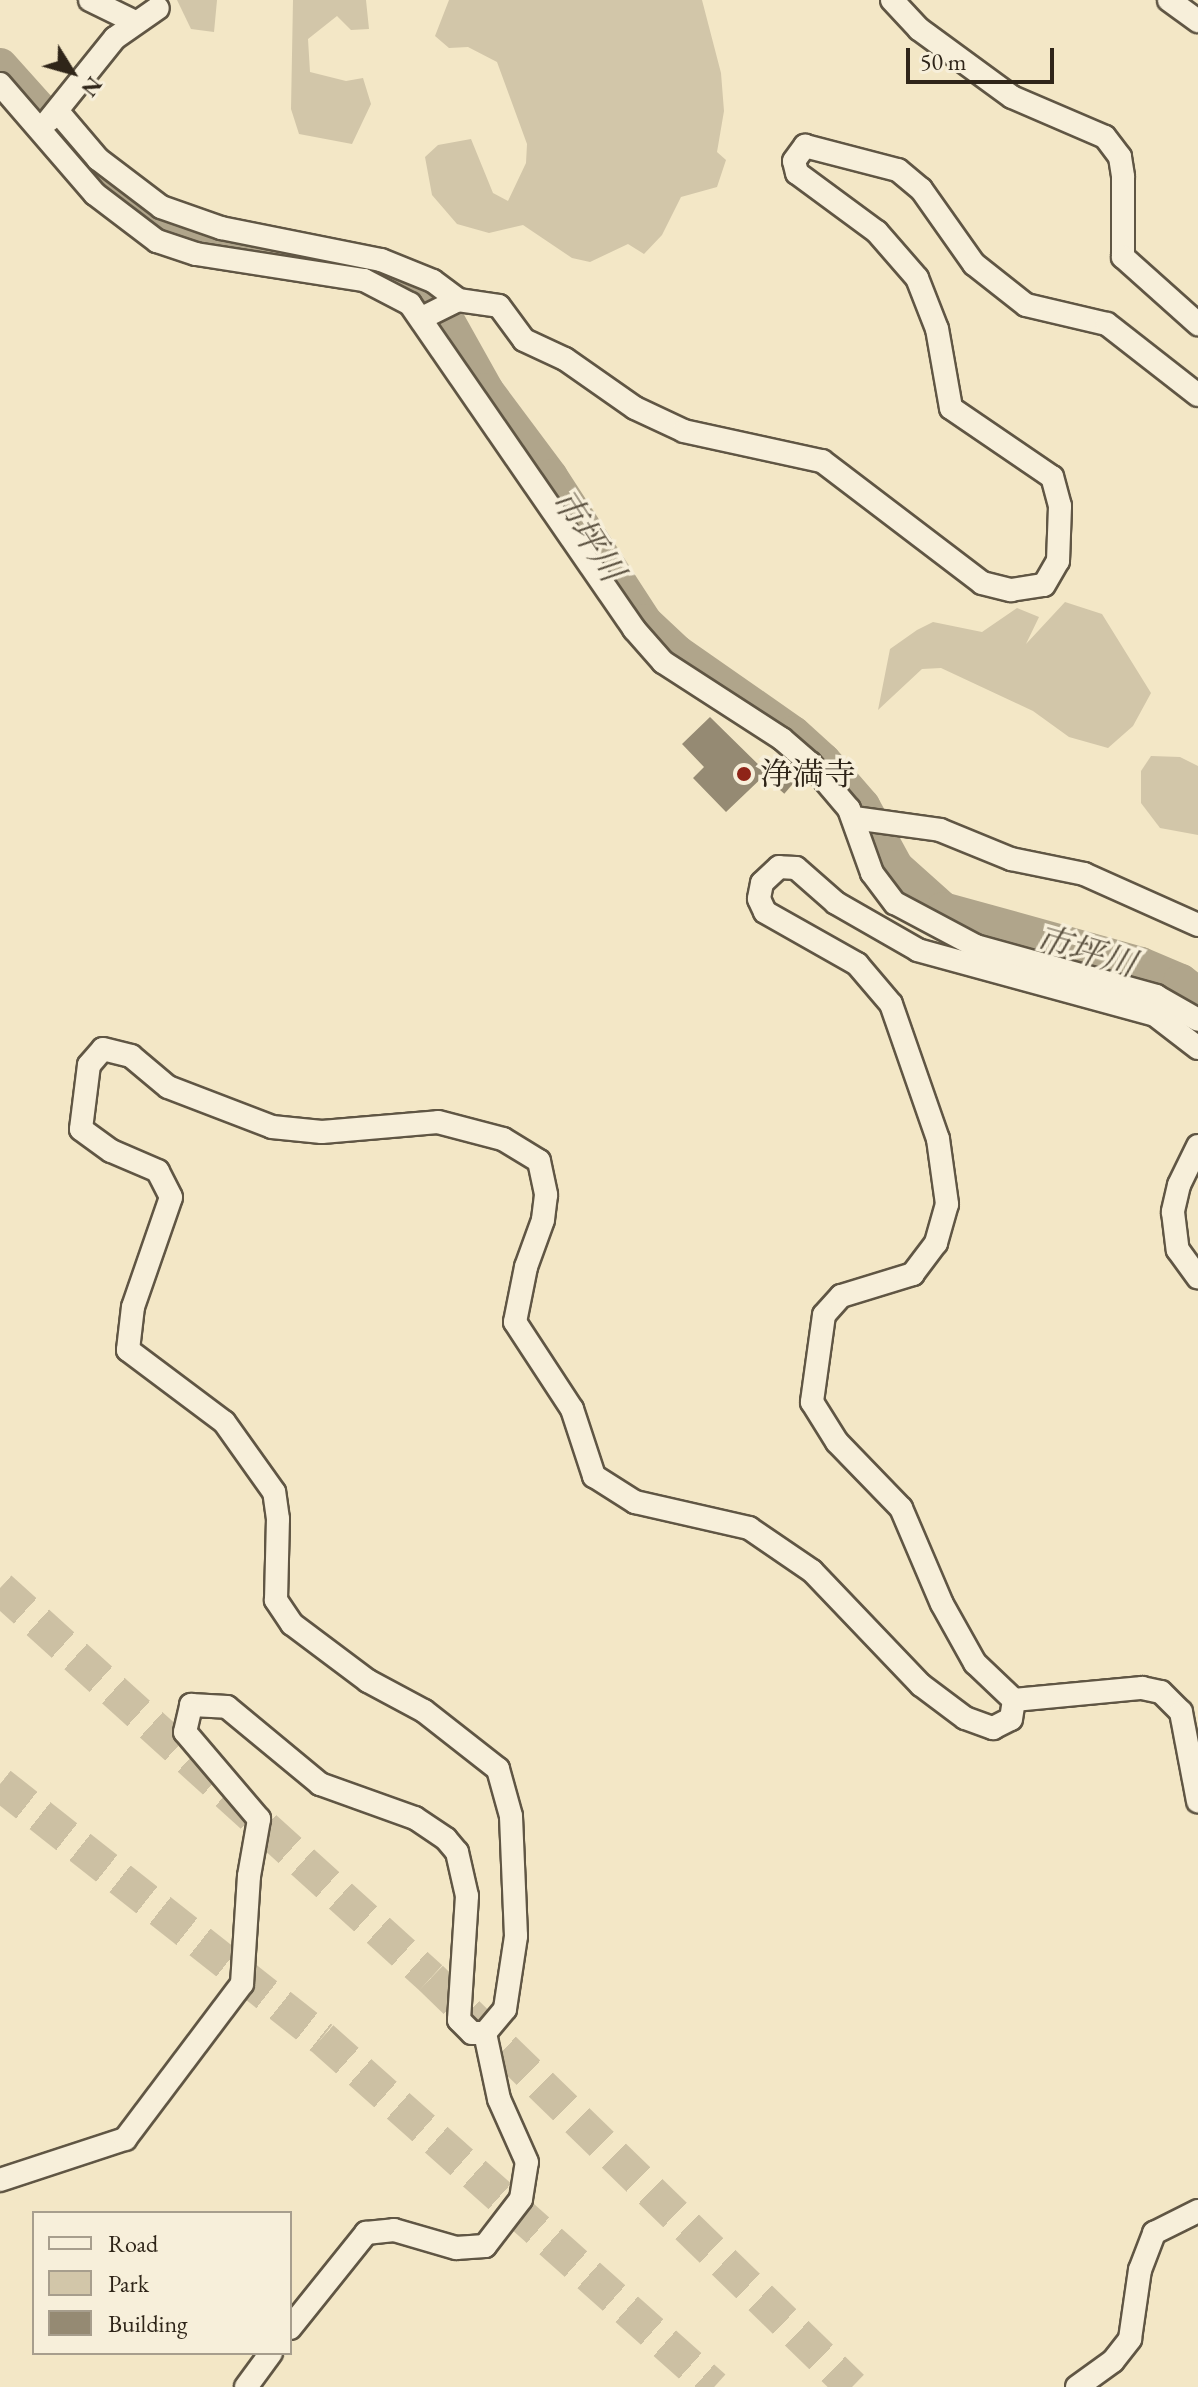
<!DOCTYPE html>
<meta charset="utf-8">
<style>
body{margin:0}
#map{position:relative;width:1198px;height:2387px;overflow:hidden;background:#f3e7c6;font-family:"EB Garamond","Noto Serif JP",serif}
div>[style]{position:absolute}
.green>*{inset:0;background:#d2c6a9}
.river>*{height:36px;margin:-18px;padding:0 18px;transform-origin:18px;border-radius:18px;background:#b0a58b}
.building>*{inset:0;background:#958a73;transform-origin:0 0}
.highway-tunnel>*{height:34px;margin-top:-17px;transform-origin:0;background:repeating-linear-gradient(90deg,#ccc0a3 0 34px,transparent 0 51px)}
.roads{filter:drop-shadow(2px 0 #605644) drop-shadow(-2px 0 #605644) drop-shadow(0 2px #605644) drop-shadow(0 -2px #605644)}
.minor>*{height:22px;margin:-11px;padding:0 11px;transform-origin:11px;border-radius:11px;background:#f7efda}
.dots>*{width:22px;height:22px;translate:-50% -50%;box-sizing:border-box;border:4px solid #f7efda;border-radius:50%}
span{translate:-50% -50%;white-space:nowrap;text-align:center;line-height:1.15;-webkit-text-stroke:7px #f7efda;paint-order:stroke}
.poi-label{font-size:32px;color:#2f2519}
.left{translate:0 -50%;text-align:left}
.water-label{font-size:34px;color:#5c5241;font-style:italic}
.legend{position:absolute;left:32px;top:2211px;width:260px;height:144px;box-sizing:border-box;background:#f7efda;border:2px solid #a79e8d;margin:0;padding:10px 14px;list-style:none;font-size:24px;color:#2f2519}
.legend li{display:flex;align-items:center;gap:16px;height:40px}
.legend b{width:40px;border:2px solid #a79e8d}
.north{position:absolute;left:32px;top:32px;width:80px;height:80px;-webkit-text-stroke:6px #f7efda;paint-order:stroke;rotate:127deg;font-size:22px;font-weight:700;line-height:32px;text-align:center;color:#2f2519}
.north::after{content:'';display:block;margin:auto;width:28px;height:36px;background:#2f2519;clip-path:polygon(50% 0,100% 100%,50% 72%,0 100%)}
.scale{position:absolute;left:906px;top:48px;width:148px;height:36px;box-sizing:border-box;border:4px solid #2f2519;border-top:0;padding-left:10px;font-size:24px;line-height:28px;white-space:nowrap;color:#2f2519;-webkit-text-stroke:6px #f7efda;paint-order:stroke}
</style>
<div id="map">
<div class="green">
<div style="clip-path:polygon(177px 0,217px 0,214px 32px,191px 29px)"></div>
<div style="clip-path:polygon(293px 0,366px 0,369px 29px,351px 30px,337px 16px,308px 39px,310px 72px,346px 81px,363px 78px,371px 104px,352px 144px,299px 134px,291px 109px)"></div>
<div style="clip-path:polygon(449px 0,702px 0,721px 73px,724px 111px,717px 152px,726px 160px,717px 187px,681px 197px,662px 235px,644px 254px,628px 244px,590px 262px,572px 258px,523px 225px,489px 233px,457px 224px,432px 195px,425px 157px,438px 145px,471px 139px,493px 193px,508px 201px,526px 163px,527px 144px,497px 62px,468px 47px,449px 48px,435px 36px)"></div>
<div style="clip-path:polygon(1065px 602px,1102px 614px,1151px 693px,1133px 726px,1108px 748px,1069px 737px,1033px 711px,941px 668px,922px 669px,878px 710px,890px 649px,917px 630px,933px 622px,982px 632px,1017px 608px,1039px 617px,1026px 644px)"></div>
<div style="clip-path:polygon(1151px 756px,1180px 757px,1198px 766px,1198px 835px,1160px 828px,1141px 803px,1141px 771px)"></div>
</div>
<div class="river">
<div style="left:0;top:66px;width:169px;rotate:48.1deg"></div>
<div style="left:113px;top:192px;width:72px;rotate:33.7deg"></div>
<div style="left:173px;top:232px;width:189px;rotate:9.1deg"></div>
<div style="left:360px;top:262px;width:65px;rotate:24.6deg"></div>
<div style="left:419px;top:289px;width:35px;rotate:46deg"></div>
<div style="left:443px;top:314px;width:88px;rotate:60.8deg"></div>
<div style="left:486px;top:391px;width:107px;rotate:53.3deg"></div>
<div style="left:550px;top:477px;width:173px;rotate:57deg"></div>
<div style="left:644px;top:622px;width:45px;rotate:43.2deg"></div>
<div style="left:677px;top:653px;width:141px;rotate:34.9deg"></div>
<div style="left:793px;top:734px;width:40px;rotate:42deg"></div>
<div style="left:823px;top:761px;width:60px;rotate:49.1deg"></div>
<div style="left:862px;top:806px;width:71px;rotate:61.3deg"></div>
<div style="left:896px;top:868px;width:63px;rotate:41.8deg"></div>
<div style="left:943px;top:910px;width:205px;rotate:15.5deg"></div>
<div style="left:1141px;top:965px;width:43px;rotate:23deg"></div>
<div style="left:1181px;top:982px;width:22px;rotate:39deg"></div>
</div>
<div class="building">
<div style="clip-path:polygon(710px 717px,767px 773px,726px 812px,693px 778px,704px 767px,682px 744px)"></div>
<div style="left:784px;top:759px;width:23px;height:26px;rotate:41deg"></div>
</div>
<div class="highway-tunnel">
<div style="left:0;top:1588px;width:581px;rotate:42.14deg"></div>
<div style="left:431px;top:1978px;width:587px;rotate:44.17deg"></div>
<div style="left:0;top:1784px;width:410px;rotate:38.3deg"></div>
<div style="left:322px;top:2038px;width:525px;rotate:41.68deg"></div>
</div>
<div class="roads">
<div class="minor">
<div style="left:90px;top:0;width:48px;rotate:26deg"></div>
<div style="left:892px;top:0;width:40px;rotate:47deg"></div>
<div style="left:919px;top:29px;width:115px;rotate:36.2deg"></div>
<div style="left:1012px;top:97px;width:101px;rotate:23.3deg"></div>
<div style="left:1105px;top:137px;width:25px;rotate:53deg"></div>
<div style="left:1120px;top:157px;width:20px;rotate:81deg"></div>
<div style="left:1123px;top:177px;width:80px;rotate:90deg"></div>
<div style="left:1123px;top:257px;width:101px;rotate:41.8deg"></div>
<div style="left:1169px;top:0;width:36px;rotate:36deg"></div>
<div style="left:0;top:84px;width:145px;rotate:49.2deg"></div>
<div style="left:95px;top:194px;width:78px;rotate:37.2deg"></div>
<div style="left:157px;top:241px;width:41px;rotate:18.4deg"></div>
<div style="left:196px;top:254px;width:170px;rotate:8.8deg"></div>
<div style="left:364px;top:280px;width:52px;rotate:27.6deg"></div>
<div style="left:410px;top:304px;width:395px;rotate:55.4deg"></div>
<div style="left:634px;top:629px;width:44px;rotate:48.7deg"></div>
<div style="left:663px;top:662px;width:142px;rotate:32.9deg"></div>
<div style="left:782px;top:739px;width:37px;rotate:41deg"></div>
<div style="left:810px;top:763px;width:60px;rotate:49.7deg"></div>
<div style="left:849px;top:809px;width:68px;rotate:70.2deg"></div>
<div style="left:872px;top:873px;width:38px;rotate:53deg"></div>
<div style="left:895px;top:903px;width:92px;rotate:28deg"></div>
<div style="left:976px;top:946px;width:187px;rotate:15.5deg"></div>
<div style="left:1156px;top:996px;width:48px;rotate:29.7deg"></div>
<div style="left:58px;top:112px;width:62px;rotate:49.6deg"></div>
<div style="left:98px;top:159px;width:79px;rotate:37.3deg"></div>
<div style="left:161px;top:207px;width:64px;rotate:19.3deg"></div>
<div style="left:221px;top:228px;width:163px;rotate:11.3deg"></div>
<div style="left:381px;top:260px;width:56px;rotate:22deg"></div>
<div style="left:433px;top:281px;width:31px;rotate:37deg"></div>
<div style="left:49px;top:120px;width:105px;rotate:-51.2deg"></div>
<div style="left:115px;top:38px;width:52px;rotate:-34.9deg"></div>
<div style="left:422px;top:318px;width:40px;rotate:-26.6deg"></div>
<div style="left:458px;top:300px;width:41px;rotate:8.3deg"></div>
<div style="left:499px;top:306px;width:42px;rotate:53.7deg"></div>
<div style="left:524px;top:340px;width:45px;rotate:24.9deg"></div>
<div style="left:565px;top:359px;width:85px;rotate:35deg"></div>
<div style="left:635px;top:408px;width:54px;rotate:25.1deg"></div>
<div style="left:684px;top:431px;width:141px;rotate:12.3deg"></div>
<div style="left:822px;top:461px;width:201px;rotate:37.3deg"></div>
<div style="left:982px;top:583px;width:30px;rotate:14deg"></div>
<div style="left:1011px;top:590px;width:33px;rotate:-9deg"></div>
<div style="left:1044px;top:585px;width:28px;rotate:-60deg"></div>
<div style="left:1058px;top:561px;width:55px;rotate:-87.9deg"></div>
<div style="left:1060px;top:506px;width:30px;rotate:-105deg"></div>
<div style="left:1052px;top:477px;width:122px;rotate:-145.7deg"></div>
<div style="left:951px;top:408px;width:80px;rotate:-100deg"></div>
<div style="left:937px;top:329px;width:55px;rotate:-111.4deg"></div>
<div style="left:917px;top:278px;width:61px;rotate:-131deg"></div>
<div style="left:877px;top:232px;width:99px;rotate:-143.6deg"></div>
<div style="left:797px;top:173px;width:12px;rotate:-104deg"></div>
<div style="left:794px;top:161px;width:19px;rotate:-54deg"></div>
<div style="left:805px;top:146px;width:96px;rotate:14.5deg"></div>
<div style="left:898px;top:170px;width:30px;rotate:40deg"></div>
<div style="left:921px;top:189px;width:92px;rotate:54.8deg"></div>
<div style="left:974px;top:264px;width:66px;rotate:38.3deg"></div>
<div style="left:1026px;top:305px;width:83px;rotate:13.2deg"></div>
<div style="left:1107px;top:324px;width:115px;rotate:38deg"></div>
<div style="left:854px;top:818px;width:87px;rotate:7.9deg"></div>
<div style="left:940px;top:830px;width:77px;rotate:22.2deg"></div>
<div style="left:1011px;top:859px;width:75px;rotate:11.6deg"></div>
<div style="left:1084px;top:874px;width:125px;rotate:24.1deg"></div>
<div style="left:1198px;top:1048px;width:54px;rotate:-142.5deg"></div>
<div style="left:1155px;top:1015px;width:246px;rotate:-164.7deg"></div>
<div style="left:918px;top:950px;width:95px;rotate:-150.2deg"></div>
<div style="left:836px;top:903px;width:53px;rotate:-138.8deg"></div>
<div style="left:796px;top:868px;width:17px;rotate:-177deg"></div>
<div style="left:779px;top:867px;width:23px;rotate:137deg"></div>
<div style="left:762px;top:883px;width:16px;rotate:101deg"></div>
<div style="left:759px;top:899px;width:14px;rotate:65deg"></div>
<div style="left:765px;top:912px;width:106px;rotate:29.5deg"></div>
<div style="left:857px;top:964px;width:52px;rotate:49.6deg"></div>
<div style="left:891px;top:1004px;width:143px;rotate:70.8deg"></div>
<div style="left:938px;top:1139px;width:66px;rotate:82.1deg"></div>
<div style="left:947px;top:1204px;width:41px;rotate:105.8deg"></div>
<div style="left:936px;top:1243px;width:39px;rotate:127deg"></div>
<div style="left:913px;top:1274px;width:75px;rotate:163deg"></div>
<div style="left:841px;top:1296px;width:25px;rotate:132deg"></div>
<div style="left:824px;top:1315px;width:88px;rotate:97.9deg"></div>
<div style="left:812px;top:1402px;width:47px;rotate:58deg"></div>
<div style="left:837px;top:1442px;width:92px;rotate:45.9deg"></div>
<div style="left:901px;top:1508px;width:104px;rotate:66.9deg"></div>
<div style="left:942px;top:1604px;width:68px;rotate:60.8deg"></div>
<div style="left:975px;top:1663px;width:54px;rotate:43.5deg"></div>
<div style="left:1014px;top:1700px;width:129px;rotate:-5.4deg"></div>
<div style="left:1142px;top:1688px;width:19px;rotate:12deg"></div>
<div style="left:1161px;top:1692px;width:28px;rotate:45deg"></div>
<div style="left:1181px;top:1712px;width:91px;rotate:79.2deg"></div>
<div style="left:1198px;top:1146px;width:43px;rotate:116deg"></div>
<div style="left:1179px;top:1185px;width:28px;rotate:103deg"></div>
<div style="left:1173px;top:1212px;width:38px;rotate:83deg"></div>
<div style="left:1178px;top:1250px;width:34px;rotate:54deg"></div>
<div style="left:485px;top:2033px;width:31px;rotate:-50deg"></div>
<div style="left:505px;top:2009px;width:74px;rotate:-81.4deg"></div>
<div style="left:516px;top:1936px;width:120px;rotate:-92.4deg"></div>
<div style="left:511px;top:1816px;width:49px;rotate:-105.5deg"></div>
<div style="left:498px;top:1769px;width:94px;rotate:-141.9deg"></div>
<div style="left:424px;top:1711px;width:64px;rotate:-151.8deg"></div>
<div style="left:368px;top:1681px;width:95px;rotate:-143.1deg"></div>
<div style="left:292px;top:1624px;width:29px;rotate:-124deg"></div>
<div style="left:276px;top:1600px;width:81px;rotate:-88.6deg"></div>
<div style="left:278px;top:1519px;width:27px;rotate:-98deg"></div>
<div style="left:274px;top:1492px;width:86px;rotate:-125.5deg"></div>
<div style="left:224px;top:1422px;width:120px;rotate:-143.1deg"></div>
<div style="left:128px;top:1350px;width:43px;rotate:-83.4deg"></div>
<div style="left:133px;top:1307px;width:116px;rotate:-70.9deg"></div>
<div style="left:171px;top:1197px;width:29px;rotate:-117deg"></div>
<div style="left:158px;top:1171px;width:51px;rotate:-156.9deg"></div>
<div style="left:111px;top:1151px;width:37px;rotate:-144deg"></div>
<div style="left:81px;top:1129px;width:64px;rotate:-82.9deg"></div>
<div style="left:89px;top:1065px;width:21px;rotate:-49deg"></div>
<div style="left:103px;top:1049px;width:29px;rotate:14deg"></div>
<div style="left:131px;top:1056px;width:48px;rotate:40deg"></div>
<div style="left:168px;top:1087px;width:111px;rotate:21deg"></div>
<div style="left:272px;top:1127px;width:50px;rotate:5.7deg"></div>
<div style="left:322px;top:1132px;width:116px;rotate:-4.9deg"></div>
<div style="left:438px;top:1122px;width:67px;rotate:14.7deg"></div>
<div style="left:503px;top:1139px;width:42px;rotate:31.4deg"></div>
<div style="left:539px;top:1161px;width:35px;rotate:78deg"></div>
<div style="left:546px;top:1195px;width:25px;rotate:97deg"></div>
<div style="left:543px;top:1220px;width:50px;rotate:109.9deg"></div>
<div style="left:526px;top:1267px;width:56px;rotate:101.3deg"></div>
<div style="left:515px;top:1322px;width:104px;rotate:56.8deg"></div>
<div style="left:572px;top:1409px;width:71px;rotate:71.8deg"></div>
<div style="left:594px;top:1476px;width:49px;rotate:32.4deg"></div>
<div style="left:635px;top:1502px;width:117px;rotate:12.8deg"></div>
<div style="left:749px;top:1528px;width:76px;rotate:34.3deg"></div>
<div style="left:812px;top:1571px;width:158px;rotate:46.3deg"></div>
<div style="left:921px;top:1685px;width:55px;rotate:36.9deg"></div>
<div style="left:965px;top:1718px;width:30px;rotate:20deg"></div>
<div style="left:993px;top:1728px;width:20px;rotate:-27deg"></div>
<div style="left:1011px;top:1719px;width:19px;rotate:-81deg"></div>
<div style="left:0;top:2180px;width:132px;rotate:-18.2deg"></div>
<div style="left:125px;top:2139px;width:194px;rotate:-53deg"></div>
<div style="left:242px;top:1984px;width:108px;rotate:-86.3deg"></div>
<div style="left:249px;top:1876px;width:58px;rotate:-80deg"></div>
<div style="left:259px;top:1819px;width:114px;rotate:-130.4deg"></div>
<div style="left:185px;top:1732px;width:28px;rotate:-77deg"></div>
<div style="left:191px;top:1705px;width:36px;rotate:3deg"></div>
<div style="left:227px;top:1707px;width:121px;rotate:39.6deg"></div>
<div style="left:320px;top:1784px;width:101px;rotate:19.7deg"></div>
<div style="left:415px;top:1818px;width:37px;rotate:34deg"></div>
<div style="left:446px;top:1839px;width:17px;rotate:50deg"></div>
<div style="left:457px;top:1852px;width:45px;rotate:77.2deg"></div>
<div style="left:467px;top:1896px;width:124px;rotate:93.7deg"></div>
<div style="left:459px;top:2020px;width:18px;rotate:45deg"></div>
<div style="left:472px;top:2033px;width:13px"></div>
<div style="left:290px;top:2328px;width:122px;rotate:-51.3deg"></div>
<div style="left:366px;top:2233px;width:28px;rotate:-6deg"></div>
<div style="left:394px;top:2230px;width:65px;rotate:16.2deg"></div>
<div style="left:456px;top:2248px;width:29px;rotate:-4deg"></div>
<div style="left:485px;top:2246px;width:59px;rotate:-52.5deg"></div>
<div style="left:521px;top:2199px;width:37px;rotate:-81deg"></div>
<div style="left:527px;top:2162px;width:69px;rotate:-114deg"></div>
<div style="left:499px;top:2099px;width:67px;rotate:-102deg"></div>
<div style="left:246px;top:2387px;width:42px;rotate:-53.7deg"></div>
<div style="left:1077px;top:2387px;width:44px;rotate:-35.8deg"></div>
<div style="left:1113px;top:2361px;width:28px;rotate:-52deg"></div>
<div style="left:1130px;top:2339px;width:70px;rotate:-81.8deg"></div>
<div style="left:1140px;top:2270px;width:40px;rotate:-69deg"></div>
<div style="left:1154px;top:2233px;width:49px;rotate:-26.6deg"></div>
</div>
</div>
<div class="dots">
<div style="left:744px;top:774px;background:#8f2418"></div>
</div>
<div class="poi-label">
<span class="left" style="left:760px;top:774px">浄満寺</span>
</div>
<div class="water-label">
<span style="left:588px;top:535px;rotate:57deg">市坪川</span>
<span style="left:1086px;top:951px;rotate:16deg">市坪川</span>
</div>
<ul class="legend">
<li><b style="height:10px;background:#f7efda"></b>Road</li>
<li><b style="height:22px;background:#d2c6a9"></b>Park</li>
<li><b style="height:22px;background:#958a73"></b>Building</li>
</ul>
<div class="north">N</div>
<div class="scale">50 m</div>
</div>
